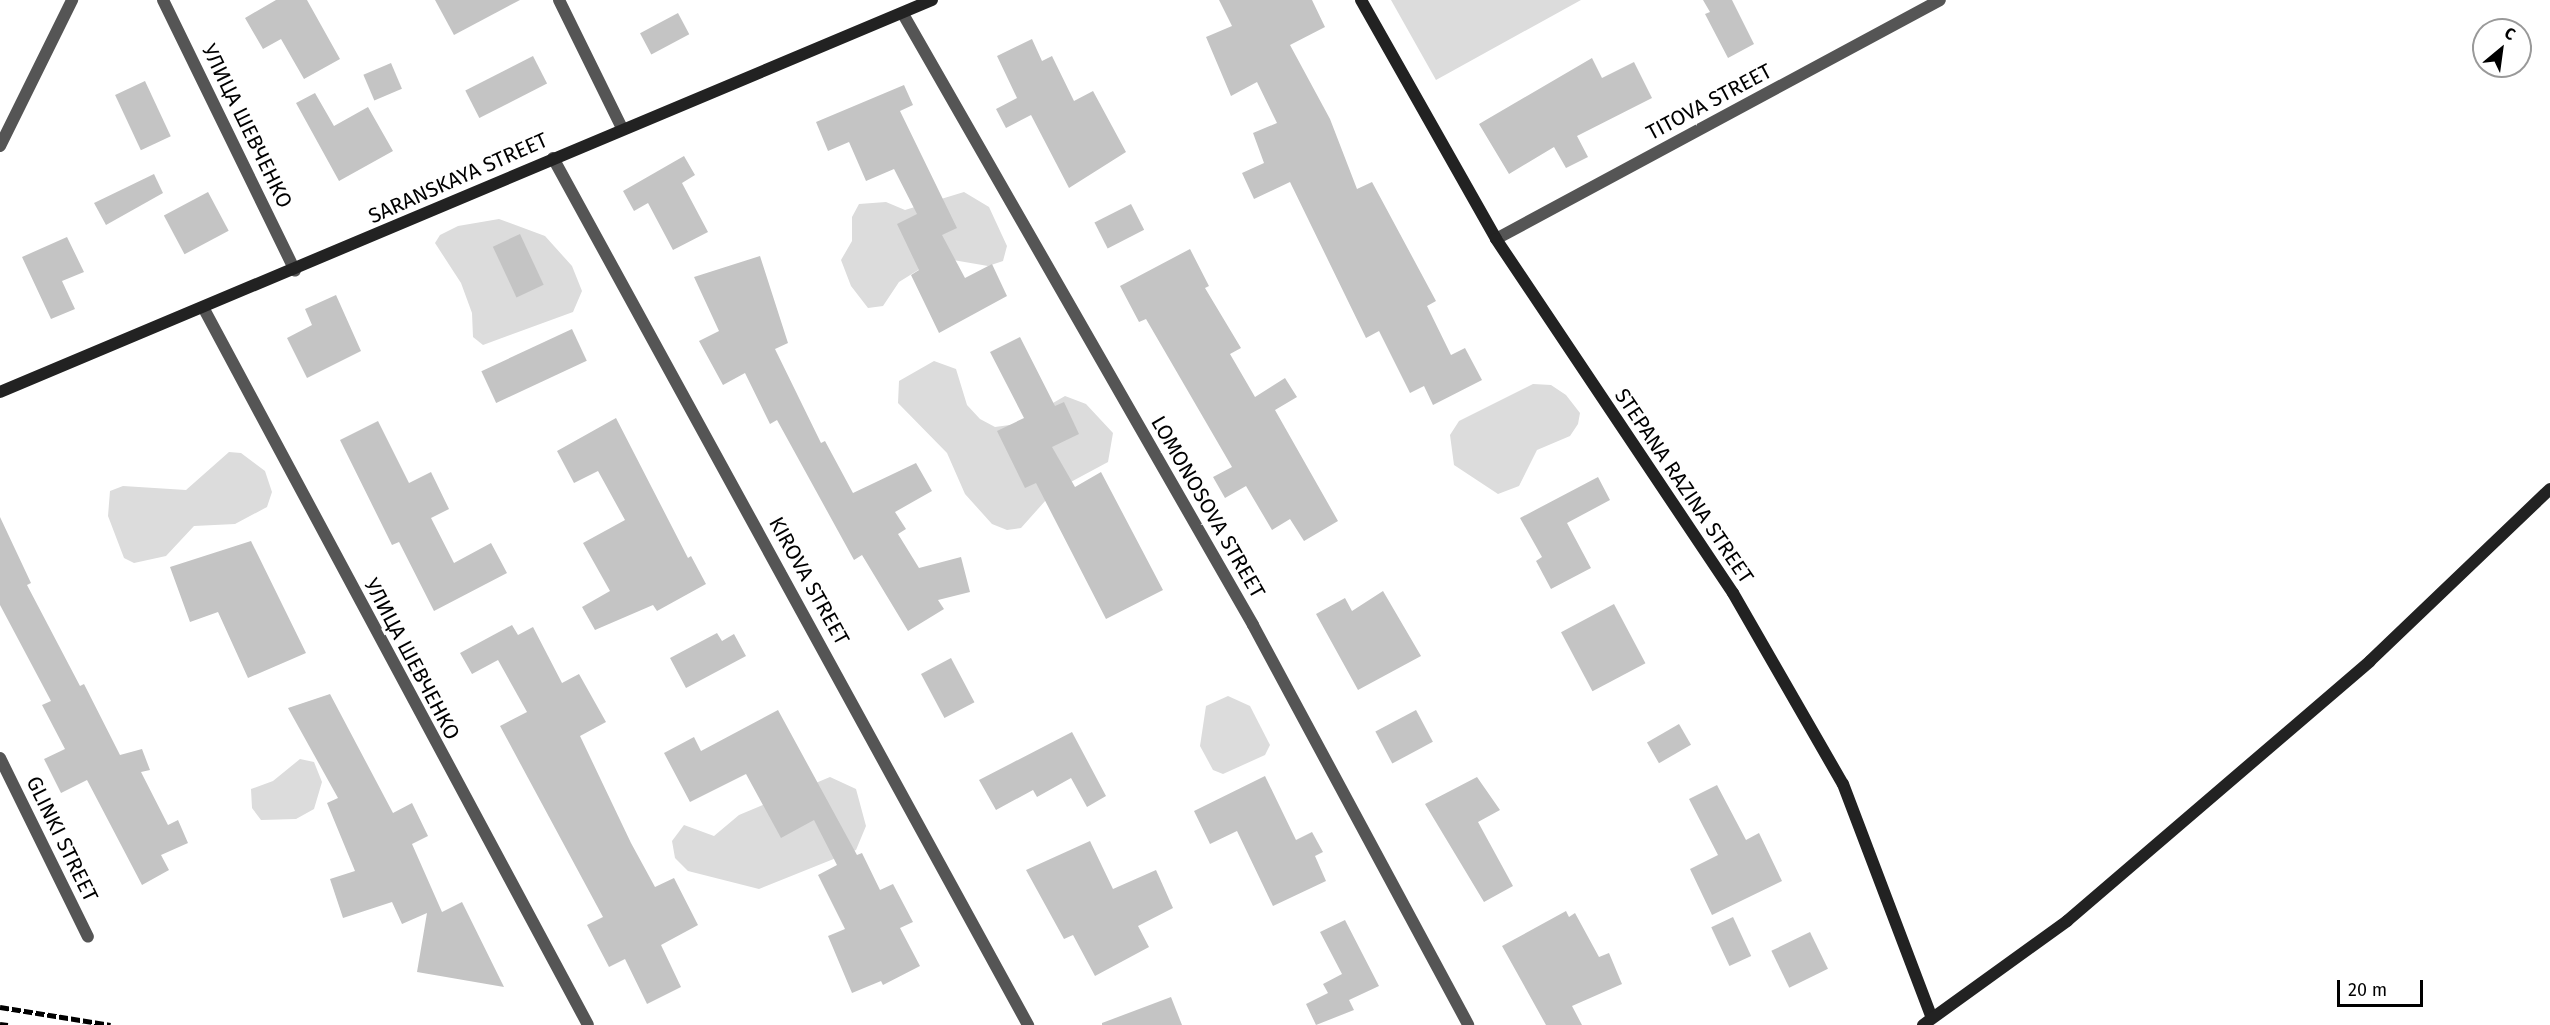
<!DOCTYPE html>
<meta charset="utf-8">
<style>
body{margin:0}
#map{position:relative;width:2550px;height:1025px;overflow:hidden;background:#fff;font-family:"Fira Sans",sans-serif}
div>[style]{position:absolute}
.green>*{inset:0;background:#dcdcdc}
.building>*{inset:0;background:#c4c4c4;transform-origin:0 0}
.street>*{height:12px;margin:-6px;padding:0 6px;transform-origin:6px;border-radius:6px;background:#555}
.secondary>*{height:12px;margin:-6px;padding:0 6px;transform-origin:6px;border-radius:6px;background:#222}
.rail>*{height:4.5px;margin-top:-2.25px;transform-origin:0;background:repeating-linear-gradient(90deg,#000 0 9px,transparent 0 12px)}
span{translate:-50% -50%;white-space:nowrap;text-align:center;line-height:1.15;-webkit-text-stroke:6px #fff;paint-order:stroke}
.street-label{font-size:21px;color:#000}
.north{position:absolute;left:2472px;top:18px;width:60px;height:60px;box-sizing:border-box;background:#fff;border:2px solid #999;border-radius:50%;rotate:29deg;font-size:16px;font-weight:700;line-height:24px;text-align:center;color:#000}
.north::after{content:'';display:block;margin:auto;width:21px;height:27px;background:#000;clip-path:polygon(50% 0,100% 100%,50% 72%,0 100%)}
.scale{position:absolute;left:2337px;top:980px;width:86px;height:27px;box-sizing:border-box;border:3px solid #000;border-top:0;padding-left:8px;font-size:18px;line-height:21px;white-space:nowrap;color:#000;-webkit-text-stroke:4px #fff;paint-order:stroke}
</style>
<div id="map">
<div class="green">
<div style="clip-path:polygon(1391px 0,1581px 0,1436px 80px)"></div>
<div style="clip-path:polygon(964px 192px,989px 207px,1007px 246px,1003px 261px,988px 266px,953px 260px,923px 267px,899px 282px,883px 306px,868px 308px,851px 286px,841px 260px,852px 241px,852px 217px,859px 204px,886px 202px,905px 210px)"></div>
<div style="clip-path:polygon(499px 219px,545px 236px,572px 266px,582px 291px,573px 312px,483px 345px,473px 337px,472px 313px,461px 283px,435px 243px,440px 235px,458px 226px)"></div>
<div style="clip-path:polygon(934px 361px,956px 369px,967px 405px,980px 419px,995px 427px,1017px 424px,1065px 396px,1086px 404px,1113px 433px,1108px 462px,1054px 491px,1021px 528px,1007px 530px,992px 524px,965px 494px,947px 453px,898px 403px,899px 381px)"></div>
<div style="clip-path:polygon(1533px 384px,1551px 385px,1566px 395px,1580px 413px,1578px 424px,1570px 436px,1537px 450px,1519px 486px,1498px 494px,1454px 465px,1450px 435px,1459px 421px)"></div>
<div style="clip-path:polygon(229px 452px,241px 453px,265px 471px,272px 492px,267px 507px,235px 524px,194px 526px,166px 556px,134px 563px,124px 558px,108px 516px,110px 491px,123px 486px,186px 490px)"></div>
<div style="clip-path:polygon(1228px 696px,1250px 706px,1270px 745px,1265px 755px,1223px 774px,1213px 770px,1200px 746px,1206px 706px)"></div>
<div style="clip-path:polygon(300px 759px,314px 762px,322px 782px,314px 809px,296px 819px,261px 820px,252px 808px,251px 789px,273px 781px)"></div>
<div style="clip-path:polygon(830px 777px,856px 789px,866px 826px,856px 850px,759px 889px,688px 871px,675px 858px,672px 841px,684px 825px,714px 836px,739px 815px)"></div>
</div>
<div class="building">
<div style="clip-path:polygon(276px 0,307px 0,340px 59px,304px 79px,281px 39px,263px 49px,245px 18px)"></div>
<div style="clip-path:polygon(435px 0,520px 0,454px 35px)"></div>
<div style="clip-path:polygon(1219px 0,1312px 0,1325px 27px,1290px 45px,1330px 119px,1357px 189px,1372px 182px,1436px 301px,1427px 306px,1451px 355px,1465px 348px,1482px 380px,1433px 405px,1424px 386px,1410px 393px,1379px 331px,1366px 338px,1290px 182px,1254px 199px,1242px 173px,1264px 163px,1253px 133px,1277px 123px,1257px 82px,1231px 96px,1206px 37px,1232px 26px)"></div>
<div style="clip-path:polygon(1703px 0,1732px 0,1754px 44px,1728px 58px,1705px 14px,1710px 12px)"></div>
<div style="left:678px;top:13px;width:24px;height:43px;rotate:62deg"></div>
<div style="clip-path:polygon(1032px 39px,1042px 61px,1052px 56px,1074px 101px,1093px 91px,1126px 152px,1069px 188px,1031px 115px,1006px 128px,996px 109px,1017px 98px,997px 56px)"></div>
<div style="left:533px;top:56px;width:31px;height:76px;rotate:63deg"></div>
<div style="clip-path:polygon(1592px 58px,1602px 78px,1634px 62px,1652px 98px,1577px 136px,1588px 157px,1566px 168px,1554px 147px,1509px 174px,1479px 124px)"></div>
<div style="left:391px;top:63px;width:28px;height:30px;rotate:67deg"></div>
<div style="left:145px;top:81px;width:61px;height:33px;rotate:65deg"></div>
<div style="clip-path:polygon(904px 85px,913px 105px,900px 111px,957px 228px,942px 235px,965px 278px,992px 264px,1007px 296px,939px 333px,911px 275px,919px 270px,897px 224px,917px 214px,894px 169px,866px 181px,849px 142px,828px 151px,816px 122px)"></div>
<div style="clip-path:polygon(315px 93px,334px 126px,368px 107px,393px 151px,339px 181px,296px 103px)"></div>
<div style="clip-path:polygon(684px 156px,695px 175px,682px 183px,708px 232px,673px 250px,648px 203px,634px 211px,623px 191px)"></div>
<div style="clip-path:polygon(154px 174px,163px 193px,106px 225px,94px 203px)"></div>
<div style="left:208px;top:192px;width:44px;height:50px;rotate:62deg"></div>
<div style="left:1131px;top:204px;width:29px;height:41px;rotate:63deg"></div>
<div style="left:520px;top:234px;width:56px;height:30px;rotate:65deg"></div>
<div style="clip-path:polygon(67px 237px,84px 272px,62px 281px,75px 309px,51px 319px,22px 257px)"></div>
<div style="clip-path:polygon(1190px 249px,1209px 286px,1205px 288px,1241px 348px,1230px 354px,1255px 397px,1285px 378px,1297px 397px,1275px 410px,1338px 521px,1304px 541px,1290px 519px,1272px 530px,1246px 486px,1225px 498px,1213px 477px,1232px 467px,1146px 319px,1139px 322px,1120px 286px)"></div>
<div style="clip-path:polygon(760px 256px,788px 343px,775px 349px,821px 443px,825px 441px,853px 493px,916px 463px,932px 491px,895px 512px,906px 529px,898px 534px,919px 568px,961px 557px,970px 592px,938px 600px,944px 609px,908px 631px,862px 555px,854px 560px,777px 420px,770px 424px,745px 373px,723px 385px,699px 341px,719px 331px,694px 277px)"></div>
<div style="clip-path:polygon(336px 295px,361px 351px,307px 378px,287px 338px,312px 325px,305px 309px)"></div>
<div style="left:572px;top:329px;width:35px;height:100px;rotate:65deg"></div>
<div style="clip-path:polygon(1020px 337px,1055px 406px,1064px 402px,1079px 434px,1052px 447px,1075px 487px,1101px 472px,1163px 590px,1106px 619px,1036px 483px,1025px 488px,997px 431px,1024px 418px,990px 352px)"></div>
<div style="clip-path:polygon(616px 418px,688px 558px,691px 556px,706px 584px,657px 611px,653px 605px,595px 630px,582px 607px,610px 591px,583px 543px,625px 520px,598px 471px,574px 483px,557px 451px)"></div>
<div style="clip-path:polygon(378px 421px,409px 483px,431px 472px,449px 509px,431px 518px,454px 563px,491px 543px,507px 573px,434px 611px,399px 542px,392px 545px,340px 440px)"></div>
<div style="clip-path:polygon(1598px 477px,1610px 500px,1567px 523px,1591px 568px,1551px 589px,1536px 561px,1542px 557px,1520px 518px)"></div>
<div style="clip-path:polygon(0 517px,31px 583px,27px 585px,80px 686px,84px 684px,120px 755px,142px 749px,150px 770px,141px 772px,168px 825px,178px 820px,188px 843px,161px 855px,169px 870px,142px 885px,87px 780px,61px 793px,44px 759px,65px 749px,42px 705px,51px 701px,0 605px)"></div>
<div style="clip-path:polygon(251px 541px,306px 653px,248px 678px,218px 612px,190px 622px,170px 567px)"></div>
<div style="clip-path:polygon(1383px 591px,1421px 656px,1358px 690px,1316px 614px,1345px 598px,1352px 611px)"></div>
<div style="left:1614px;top:604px;width:67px;height:60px;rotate:62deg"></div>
<div style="clip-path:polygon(512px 625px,518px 635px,533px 627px,562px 683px,579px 674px,606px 722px,580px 736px,631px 843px,655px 887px,674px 878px,698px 925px,661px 945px,681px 987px,647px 1004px,625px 959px,609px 967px,587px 925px,603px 917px,500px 726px,527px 712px,498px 660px,472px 674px,460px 653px)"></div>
<div style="clip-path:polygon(717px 633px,722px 641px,734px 634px,746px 656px,686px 688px,670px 658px)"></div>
<div style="left:951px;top:658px;width:50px;height:34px;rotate:62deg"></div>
<div style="clip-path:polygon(330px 694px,393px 813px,412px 803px,428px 836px,412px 844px,442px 912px,462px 902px,504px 987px,417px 972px,427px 913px,402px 924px,392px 902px,343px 918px,330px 879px,355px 871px,327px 803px,338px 798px,288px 708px)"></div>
<div style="clip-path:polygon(778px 710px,857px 855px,862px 853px,880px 890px,893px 884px,913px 922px,900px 928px,920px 966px,883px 985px,881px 981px,852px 993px,828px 936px,845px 929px,818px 875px,837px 865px,814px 820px,781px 838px,746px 774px,690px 802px,664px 753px,694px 737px,701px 751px)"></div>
<div style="left:1416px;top:710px;width:36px;height:46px;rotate:62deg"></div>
<div style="left:1679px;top:724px;width:24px;height:37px;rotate:60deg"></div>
<div style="clip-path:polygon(1072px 732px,1106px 796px,1087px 807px,1071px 778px,1037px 797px,1033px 790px,996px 810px,979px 780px)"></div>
<div style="clip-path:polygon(1265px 776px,1296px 840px,1312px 832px,1323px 852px,1315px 856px,1326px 881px,1273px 906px,1237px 831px,1210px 844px,1194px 811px)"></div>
<div style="clip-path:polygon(1477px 777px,1500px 810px,1478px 822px,1513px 886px,1484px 902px,1425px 804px)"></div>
<div style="clip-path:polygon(1717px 785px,1746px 840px,1759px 833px,1782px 881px,1712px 915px,1690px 869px,1718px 855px,1689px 799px)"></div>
<div style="clip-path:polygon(1090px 841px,1113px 889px,1156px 870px,1173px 908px,1138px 926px,1149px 947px,1095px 976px,1073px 935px,1064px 939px,1026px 870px)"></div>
<div style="clip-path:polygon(1566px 911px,1569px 917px,1575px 913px,1599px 957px,1609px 953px,1622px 984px,1572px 1006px,1582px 1025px,1546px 1025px,1502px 946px)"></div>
<div style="left:1733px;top:917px;width:43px;height:24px;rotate:65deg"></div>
<div style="clip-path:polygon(1345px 920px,1379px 986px,1349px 1000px,1354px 1010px,1316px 1025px,1306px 1004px,1328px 993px,1323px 984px,1342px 974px,1320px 932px)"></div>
<div style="left:1810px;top:932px;width:41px;height:43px;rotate:64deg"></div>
<div style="clip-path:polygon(1171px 997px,1182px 1025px,1102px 1025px,1102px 1023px)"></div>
</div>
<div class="street">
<div style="left:163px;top:0;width:301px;rotate:64deg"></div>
<div style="left:559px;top:0;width:143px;rotate:63.8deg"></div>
<div style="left:903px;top:14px;width:704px;rotate:60.19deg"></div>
<div style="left:1253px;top:625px;width:454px;rotate:61.7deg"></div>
<div style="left:0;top:146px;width:163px;rotate:-63.7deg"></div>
<div style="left:553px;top:158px;width:989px;rotate:61.28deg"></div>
<div style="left:1496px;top:239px;width:504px;rotate:-28.29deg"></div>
<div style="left:204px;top:309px;width:812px;rotate:61.79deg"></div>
<div style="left:0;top:758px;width:199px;rotate:63.8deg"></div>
</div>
<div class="secondary">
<div style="left:1361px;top:0;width:274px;rotate:60.5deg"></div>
<div style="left:1496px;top:239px;width:426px;rotate:56.2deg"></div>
<div style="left:1733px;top:593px;width:220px;rotate:60.1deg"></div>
<div style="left:1843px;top:784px;width:248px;rotate:69.2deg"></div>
<div style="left:0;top:392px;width:1011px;rotate:-22.81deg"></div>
<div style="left:1923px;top:1025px;width:178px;rotate:-35.8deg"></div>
<div style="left:2067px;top:921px;width:399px;rotate:-40.6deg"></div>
<div style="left:2370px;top:661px;width:249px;rotate:-43.7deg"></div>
</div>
<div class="rail">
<div style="left:0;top:1007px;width:112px;rotate:9.2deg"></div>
<div style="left:0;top:1024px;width:8px;rotate:7deg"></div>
</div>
<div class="street-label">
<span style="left:1709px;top:102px;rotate:-28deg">TITOVA STREET</span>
<span style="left:247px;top:126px;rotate:64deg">УЛИЦА ШЕВЧЕНКО</span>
<span style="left:458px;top:178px;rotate:-24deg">SARANSKAYA STREET</span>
<span style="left:1684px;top:486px;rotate:56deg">STEPANA RAZINA STREET</span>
<span style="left:1208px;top:507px;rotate:60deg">LOMONOSOVA STREET</span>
<span style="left:809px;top:581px;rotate:61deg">KIROVA STREET</span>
<span style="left:412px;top:659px;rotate:62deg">УЛИЦА ШЕВЧЕНКО</span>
<span style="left:62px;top:839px;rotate:64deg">GLINKI STREET</span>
</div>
<div class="north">С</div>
<div class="scale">20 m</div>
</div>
